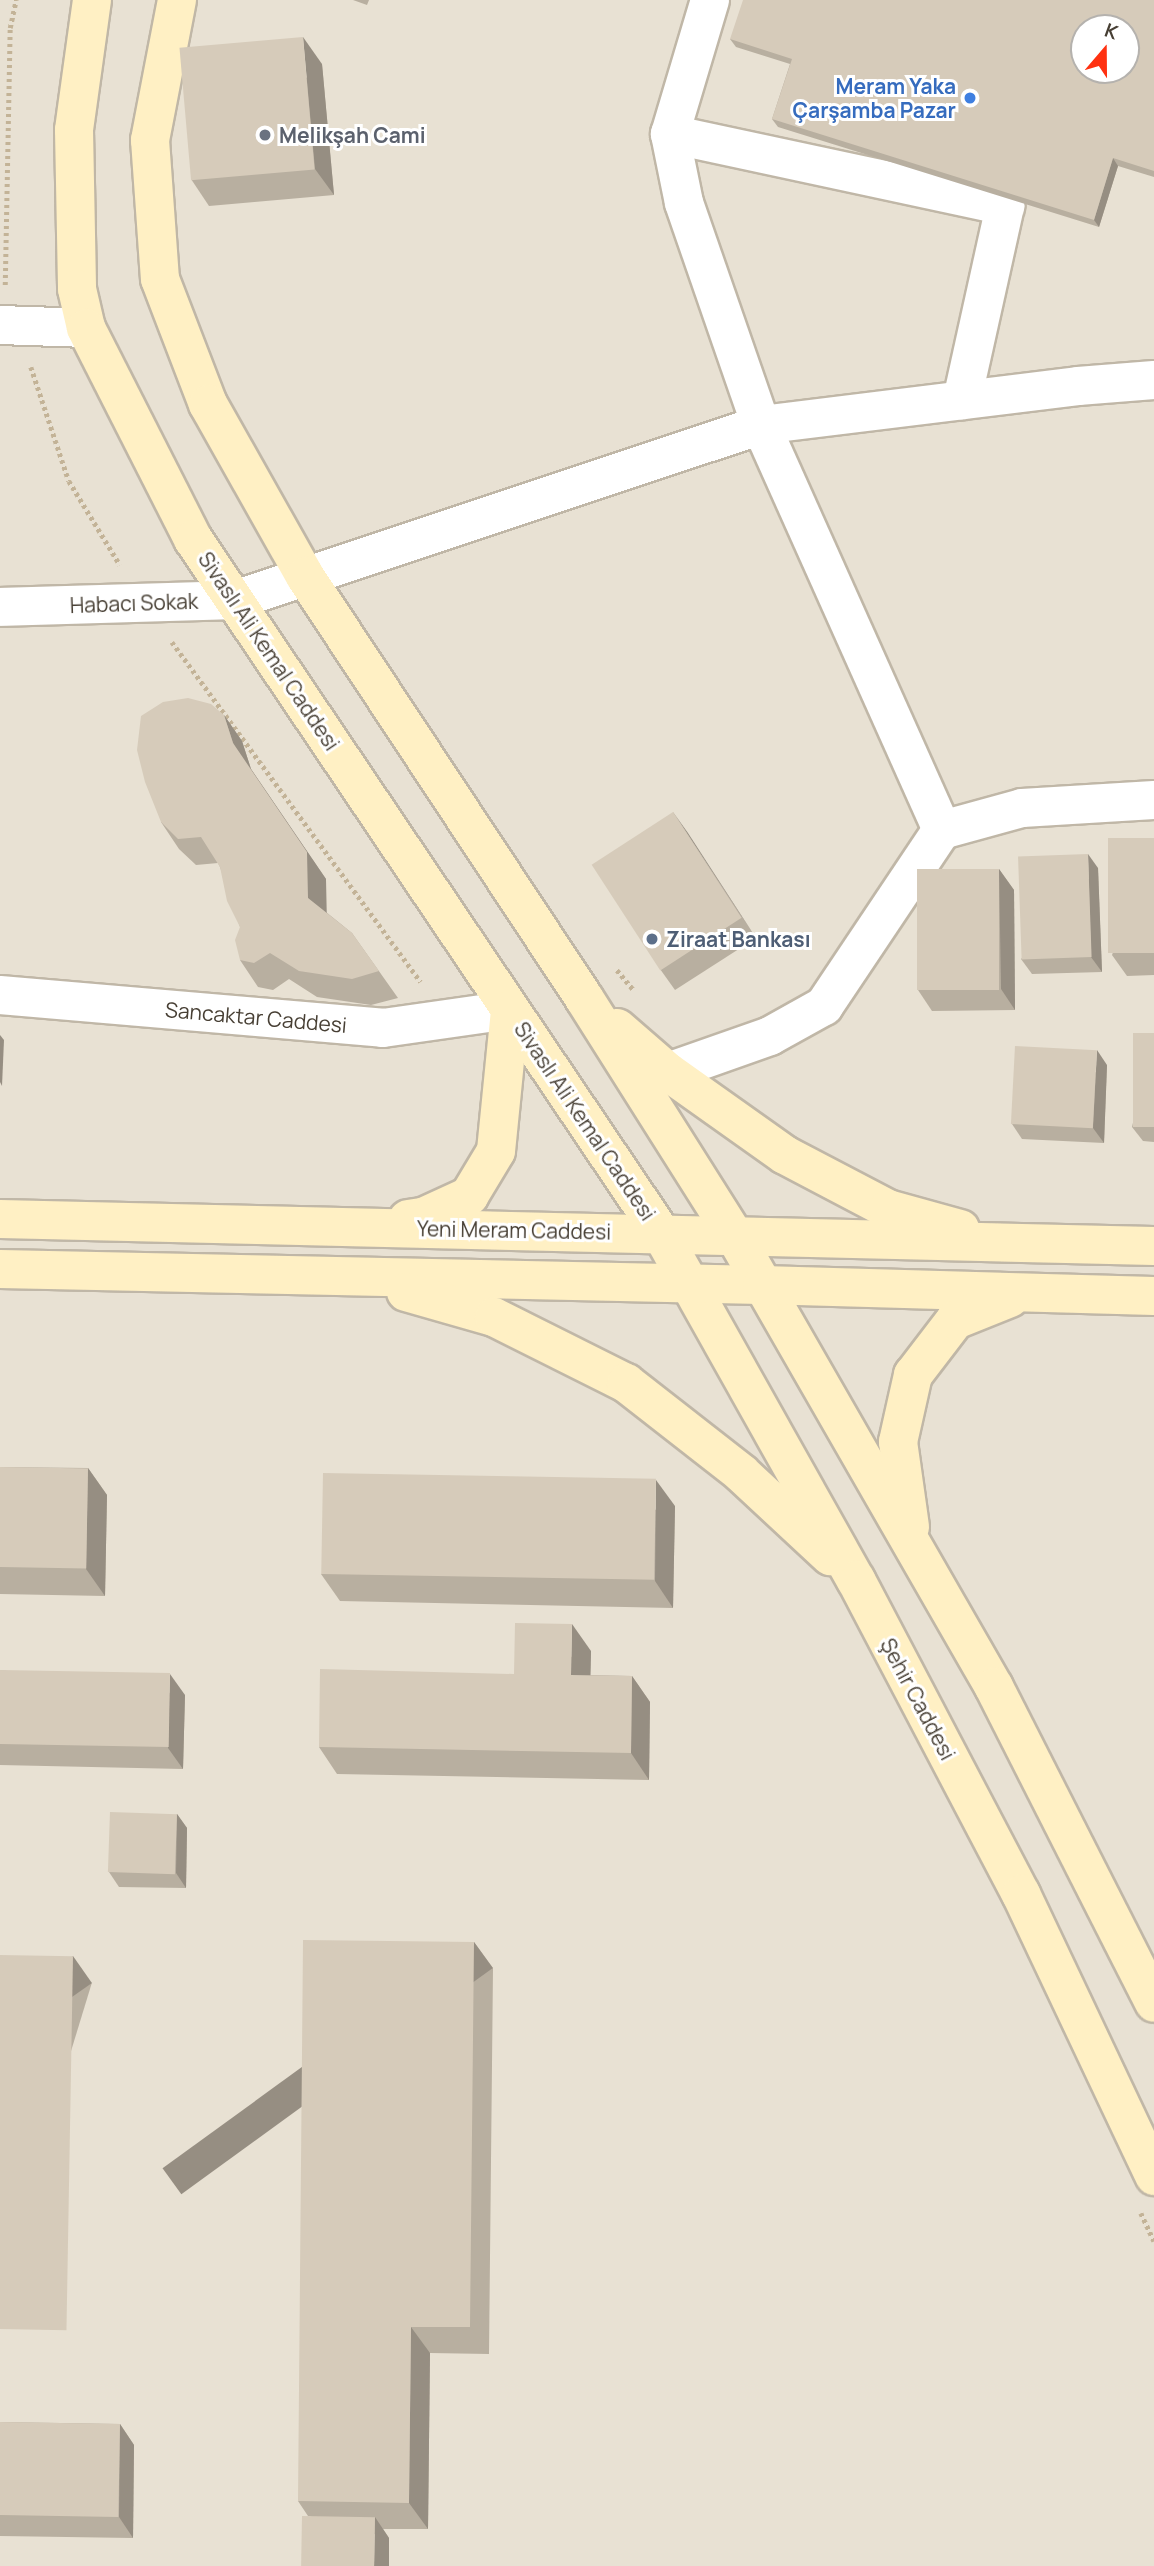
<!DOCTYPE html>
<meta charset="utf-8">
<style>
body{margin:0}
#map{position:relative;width:1154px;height:2566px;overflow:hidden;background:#f4efe5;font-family:Manrope,sans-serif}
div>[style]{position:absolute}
.residential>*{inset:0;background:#e8e1d3}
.path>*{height:4.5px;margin-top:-2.25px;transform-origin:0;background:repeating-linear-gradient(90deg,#c3b397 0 3.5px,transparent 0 7px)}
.roads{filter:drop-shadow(2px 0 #c0b7a7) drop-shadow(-2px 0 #c0b7a7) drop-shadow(0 2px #c0b7a7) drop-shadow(0 -2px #c0b7a7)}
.minor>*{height:38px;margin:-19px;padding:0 19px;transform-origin:19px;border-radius:19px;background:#fff}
.tertiary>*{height:38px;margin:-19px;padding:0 19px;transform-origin:19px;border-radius:19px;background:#fff}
.secondary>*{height:38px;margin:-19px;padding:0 19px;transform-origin:19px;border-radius:19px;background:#fff0c4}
.wall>*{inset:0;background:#b8afa0;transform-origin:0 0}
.shaded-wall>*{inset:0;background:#968e82;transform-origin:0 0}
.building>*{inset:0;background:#d6cbba;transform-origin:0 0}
.dots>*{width:19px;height:19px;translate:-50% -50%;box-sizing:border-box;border:4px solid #fff;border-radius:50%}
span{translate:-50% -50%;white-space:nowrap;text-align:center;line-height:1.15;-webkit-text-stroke:6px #fff;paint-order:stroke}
.shop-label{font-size:21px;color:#366cbe;font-weight:700}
.right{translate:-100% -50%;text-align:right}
.worship-label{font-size:21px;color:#5b616d;font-weight:700}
.left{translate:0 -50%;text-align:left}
.street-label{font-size:21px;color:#473f34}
.service-label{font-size:21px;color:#4e5e75;font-weight:700}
.north{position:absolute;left:1070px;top:14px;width:70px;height:70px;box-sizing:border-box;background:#fff;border:2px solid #b5b2ae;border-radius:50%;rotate:20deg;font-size:19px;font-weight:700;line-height:28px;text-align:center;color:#473f34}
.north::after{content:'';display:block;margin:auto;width:24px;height:32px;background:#ff3111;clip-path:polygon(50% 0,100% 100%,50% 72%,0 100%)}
</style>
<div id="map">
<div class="residential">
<div style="clip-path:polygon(evenodd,0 0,1154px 0,1154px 2566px,0 2566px,0 0,1084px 28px,1126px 28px,1126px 70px,1084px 70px,1084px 28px)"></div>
</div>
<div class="path">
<div style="left:5px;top:285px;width:257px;rotate:-88.9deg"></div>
<div style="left:10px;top:28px;width:29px;rotate:-78deg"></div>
<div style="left:31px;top:367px;width:120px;rotate:71.6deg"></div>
<div style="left:69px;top:481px;width:98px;rotate:58.7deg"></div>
<div style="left:172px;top:642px;width:421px;rotate:53.8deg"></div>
<div style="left:617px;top:970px;width:26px;rotate:50deg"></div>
<div style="left:1141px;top:2213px;width:31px;rotate:65deg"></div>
</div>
<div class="roads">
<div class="minor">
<div style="left:710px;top:0;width:140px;rotate:106.6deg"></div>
<div style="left:670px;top:134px;width:70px;rotate:78.5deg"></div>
<div style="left:684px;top:203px;width:235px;rotate:70.9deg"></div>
<div style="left:761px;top:425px;width:444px;rotate:65.9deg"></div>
<div style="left:670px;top:134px;width:343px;rotate:12.1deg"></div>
<div style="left:1005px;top:206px;width:199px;rotate:102.5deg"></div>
<div style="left:0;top:325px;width:86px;rotate:2deg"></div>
<div style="left:0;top:607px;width:235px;rotate:-1.7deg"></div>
<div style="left:235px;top:600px;width:554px;rotate:-18.4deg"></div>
<div style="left:761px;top:425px;width:319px;rotate:-7deg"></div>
<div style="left:1078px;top:386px;width:76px;rotate:-4.5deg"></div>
<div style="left:668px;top:1072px;width:108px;rotate:-19.4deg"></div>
<div style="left:770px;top:1036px;width:62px;rotate:-29.1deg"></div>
<div style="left:824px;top:1006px;width:212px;rotate:-56.2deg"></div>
<div style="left:942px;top:830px;width:83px;rotate:-15.4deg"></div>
<div style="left:1022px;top:808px;width:132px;rotate:-3.5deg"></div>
</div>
<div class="tertiary">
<div style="left:0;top:995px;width:384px;rotate:4.9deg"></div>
<div style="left:383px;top:1028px;width:128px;rotate:-8.1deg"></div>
</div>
<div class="secondary">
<div style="left:92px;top:0;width:131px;rotate:97.9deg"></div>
<div style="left:74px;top:130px;width:159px;rotate:88.9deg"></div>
<div style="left:77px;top:289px;width:40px;rotate:77deg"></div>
<div style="left:86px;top:328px;width:237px;rotate:63.1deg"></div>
<div style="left:193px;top:539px;width:837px;rotate:56.01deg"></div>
<div style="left:661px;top:1233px;width:398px;rotate:60.7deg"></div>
<div style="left:856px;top:1580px;width:355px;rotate:62.3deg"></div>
<div style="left:1021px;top:1894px;width:312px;rotate:64.7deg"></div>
<div style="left:177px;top:0;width:143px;rotate:100.9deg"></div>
<div style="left:150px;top:140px;width:139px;rotate:85.9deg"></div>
<div style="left:160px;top:279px;width:134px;rotate:69deg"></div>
<div style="left:208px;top:404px;width:197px;rotate:60.6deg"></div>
<div style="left:305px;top:576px;width:506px;rotate:56.53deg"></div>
<div style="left:584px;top:998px;width:284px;rotate:57.7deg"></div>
<div style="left:736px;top:1238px;width:518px;rotate:60.12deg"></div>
<div style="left:994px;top:1687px;width:354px;rotate:63.1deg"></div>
<div style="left:617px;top:1028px;width:67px;rotate:40.8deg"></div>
<div style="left:668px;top:1072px;width:143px;rotate:35.4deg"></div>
<div style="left:785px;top:1155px;width:116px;rotate:27.7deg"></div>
<div style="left:888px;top:1209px;width:75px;rotate:15.5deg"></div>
<div style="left:0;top:1219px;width:1154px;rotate:1.34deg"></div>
<div style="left:408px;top:1219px;width:15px;rotate:-8deg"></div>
<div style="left:423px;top:1217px;width:51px;rotate:-24.5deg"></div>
<div style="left:469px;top:1196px;width:52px;rotate:-59deg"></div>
<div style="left:496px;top:1151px;width:142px;rotate:-84.3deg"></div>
<div style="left:0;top:1269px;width:762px;rotate:1.2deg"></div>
<div style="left:762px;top:1285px;width:392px;rotate:1.6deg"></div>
<div style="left:406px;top:1292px;width:91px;rotate:15.9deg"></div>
<div style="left:494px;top:1317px;width:148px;rotate:26.6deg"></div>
<div style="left:626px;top:1383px;width:146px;rotate:38deg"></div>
<div style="left:741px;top:1473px;width:122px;rotate:43deg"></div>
<div style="left:910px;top:1527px;width:86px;rotate:-98deg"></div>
<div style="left:898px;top:1442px;width:69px;rotate:-77.4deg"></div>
<div style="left:913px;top:1375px;width:69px;rotate:-52.6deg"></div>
<div style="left:955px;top:1320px;width:59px;rotate:-21.8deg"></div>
</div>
</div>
<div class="wall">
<div style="clip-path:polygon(353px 0,369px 0,367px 5px)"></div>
<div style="clip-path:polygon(1154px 0,1154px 177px,1118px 166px,1099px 227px,778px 127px,772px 119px,790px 64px,736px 47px,730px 39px)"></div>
<div style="clip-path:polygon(322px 64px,334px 195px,209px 206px,191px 179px)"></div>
<div style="clip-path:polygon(224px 715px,242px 741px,251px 769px,326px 879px,326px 912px,352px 933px,398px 998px,371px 1005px,317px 997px,289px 979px,273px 990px,258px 987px,240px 960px,240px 927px,220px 867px,218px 863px,196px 865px,179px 849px,161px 822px)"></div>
<div style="clip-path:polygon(673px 812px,756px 938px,675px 990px,660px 969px)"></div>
<div style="clip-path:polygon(1154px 838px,1154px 975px,1127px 976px,1112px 955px)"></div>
<div style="clip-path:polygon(1098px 868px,1102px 972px,1032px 974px,1021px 959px)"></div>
<div style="clip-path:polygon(999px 869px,1014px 890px,1015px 1010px,932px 1011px,918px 990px)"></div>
<div style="clip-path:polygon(1154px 1033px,1154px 1142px,1143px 1141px,1132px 1127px)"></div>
<div style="clip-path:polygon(1107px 1065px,1104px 1143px,1022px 1139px,1012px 1124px)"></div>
<div style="clip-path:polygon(0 1467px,88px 1468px,107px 1495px,105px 1596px,0 1594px)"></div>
<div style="clip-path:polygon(675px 1506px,673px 1608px,340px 1601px,321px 1574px)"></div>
<div style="clip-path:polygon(591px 1651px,590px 1675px,632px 1676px,650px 1702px,649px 1780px,337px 1774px,319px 1747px,514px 1674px)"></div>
<div style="clip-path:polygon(0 1670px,185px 1695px,183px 1769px,0 1765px)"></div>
<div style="clip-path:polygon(177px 1814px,187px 1828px,186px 1888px,119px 1887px,109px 1872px)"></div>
<div style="clip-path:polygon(474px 1942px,493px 1968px,489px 2354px,430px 2353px,428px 2529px,383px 2529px,389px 2538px,308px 2516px,298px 2501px)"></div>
<div style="left:0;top:1955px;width:96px;height:400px;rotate:17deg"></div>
<div style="clip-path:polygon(0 2422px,120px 2424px,134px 2445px,133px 2538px,0 2536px)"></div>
</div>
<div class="shaded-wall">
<div style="clip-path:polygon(303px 37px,322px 64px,334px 195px,315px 169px)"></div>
<div style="clip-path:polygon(1113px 158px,1118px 166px,1099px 227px,1094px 220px)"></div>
<div style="clip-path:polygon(224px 715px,242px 741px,251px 769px,326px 879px,327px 925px,308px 898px,233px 743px)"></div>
<div style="clip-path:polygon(673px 812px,688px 833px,756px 938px,742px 917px)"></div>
<div style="clip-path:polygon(1088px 854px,1098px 868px,1102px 972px,1091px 957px)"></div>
<div style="clip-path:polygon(999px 869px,1014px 890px,1015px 1010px,1001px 989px)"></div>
<div style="clip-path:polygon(0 1035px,4px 1040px,2px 1086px,0 1082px)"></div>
<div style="clip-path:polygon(1097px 1050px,1107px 1065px,1104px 1143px,1093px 1128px)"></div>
<div style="clip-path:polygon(88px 1468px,107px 1495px,105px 1596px,86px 1569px)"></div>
<div style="clip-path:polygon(656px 1480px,675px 1506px,673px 1608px,655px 1581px)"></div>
<div style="clip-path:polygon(572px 1624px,591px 1651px,590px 1701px,571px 1675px)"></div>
<div style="clip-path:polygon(170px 1674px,185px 1695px,183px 1769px,168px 1748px)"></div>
<div style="clip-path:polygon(632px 1676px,650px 1702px,649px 1780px,631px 1753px)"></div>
<div style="clip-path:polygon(177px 1814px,187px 1828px,186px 1888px,176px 1873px)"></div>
<div style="left:474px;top:1942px;width:32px;height:385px;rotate:54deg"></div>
<div style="left:73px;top:1956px;width:33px;height:374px;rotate:55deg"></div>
<div style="clip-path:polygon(411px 2327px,430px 2353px,428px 2529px,409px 2503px)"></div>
<div style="clip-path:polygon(120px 2424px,134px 2445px,133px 2538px,119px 2517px)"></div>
<div style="clip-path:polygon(375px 2517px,389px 2538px,389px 2566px,374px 2566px)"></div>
</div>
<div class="building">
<div style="clip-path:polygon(evenodd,743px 0,1154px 0,1154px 171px,1113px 158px,1094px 220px,772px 119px,792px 59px,730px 39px,743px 0,1084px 28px,1126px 28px,1126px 70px,1084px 70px,1084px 28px)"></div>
<div style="left:303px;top:37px;width:133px;height:124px;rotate:85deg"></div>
<div style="clip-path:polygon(188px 698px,211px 704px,224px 715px,233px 743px,307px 852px,308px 898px,352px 933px,379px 971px,352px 979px,299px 971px,270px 953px,254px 963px,240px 960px,235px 940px,240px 927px,227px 901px,220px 867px,201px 837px,178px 839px,161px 822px,145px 782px,137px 750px,141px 716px,163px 702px)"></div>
<div style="left:673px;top:812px;width:126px;height:97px;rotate:57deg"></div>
<div style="left:1154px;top:838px;width:115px;height:46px;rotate:90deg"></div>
<div style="left:1088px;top:854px;width:103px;height:70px;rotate:88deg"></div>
<div style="left:917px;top:869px;width:82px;height:121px"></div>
<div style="left:1133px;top:1033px;width:21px;height:94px"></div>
<div style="left:1015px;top:1046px;width:82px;height:78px;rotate:3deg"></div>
<div style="left:0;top:1467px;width:88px;height:100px;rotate:1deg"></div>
<div style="left:323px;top:1473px;width:333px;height:101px;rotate:1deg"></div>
<div style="clip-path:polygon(515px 1623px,572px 1624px,571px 1675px,632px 1676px,631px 1753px,319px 1747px,320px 1669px,514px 1674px)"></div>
<div style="left:0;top:1670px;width:170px;height:74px;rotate:1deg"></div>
<div style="left:110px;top:1812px;width:67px;height:60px;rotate:2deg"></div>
<div style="clip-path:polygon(303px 1940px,474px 1942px,470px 2327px,411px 2327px,409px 2503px,298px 2501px)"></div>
<div style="left:0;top:1955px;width:73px;height:374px;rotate:1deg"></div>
<div style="left:0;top:2422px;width:120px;height:93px;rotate:1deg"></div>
<div style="left:302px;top:2516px;width:73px;height:50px;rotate:1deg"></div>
</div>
<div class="dots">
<div style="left:970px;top:98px;background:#3f7fe0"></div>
<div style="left:265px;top:135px;background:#6b7280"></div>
<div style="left:652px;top:939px;background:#5c6f8a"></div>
</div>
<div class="shop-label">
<span class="right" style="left:956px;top:98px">Meram Yaka<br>Çarşamba Pazar</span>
</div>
<div class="worship-label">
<span class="left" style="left:279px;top:135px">Melikşah Cami</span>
</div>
<div class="street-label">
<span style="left:134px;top:603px;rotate:-2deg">Habacı Sokak</span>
<span style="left:269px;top:651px;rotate:56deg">Sivaslı Ali Kemal Caddesi</span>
<span style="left:256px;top:1017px;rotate:5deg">Sancaktar Caddesi</span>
<span style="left:585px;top:1121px;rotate:56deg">Sivaslı Ali Kemal Caddesi</span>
<span style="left:514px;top:1230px;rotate:1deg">Yeni Meram Caddesi</span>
<span style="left:918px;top:1699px;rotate:62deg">Şehir Caddesi</span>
</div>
<div class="service-label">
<span class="left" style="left:666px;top:939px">Ziraat Bankası</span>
</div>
<div class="north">K</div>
</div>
